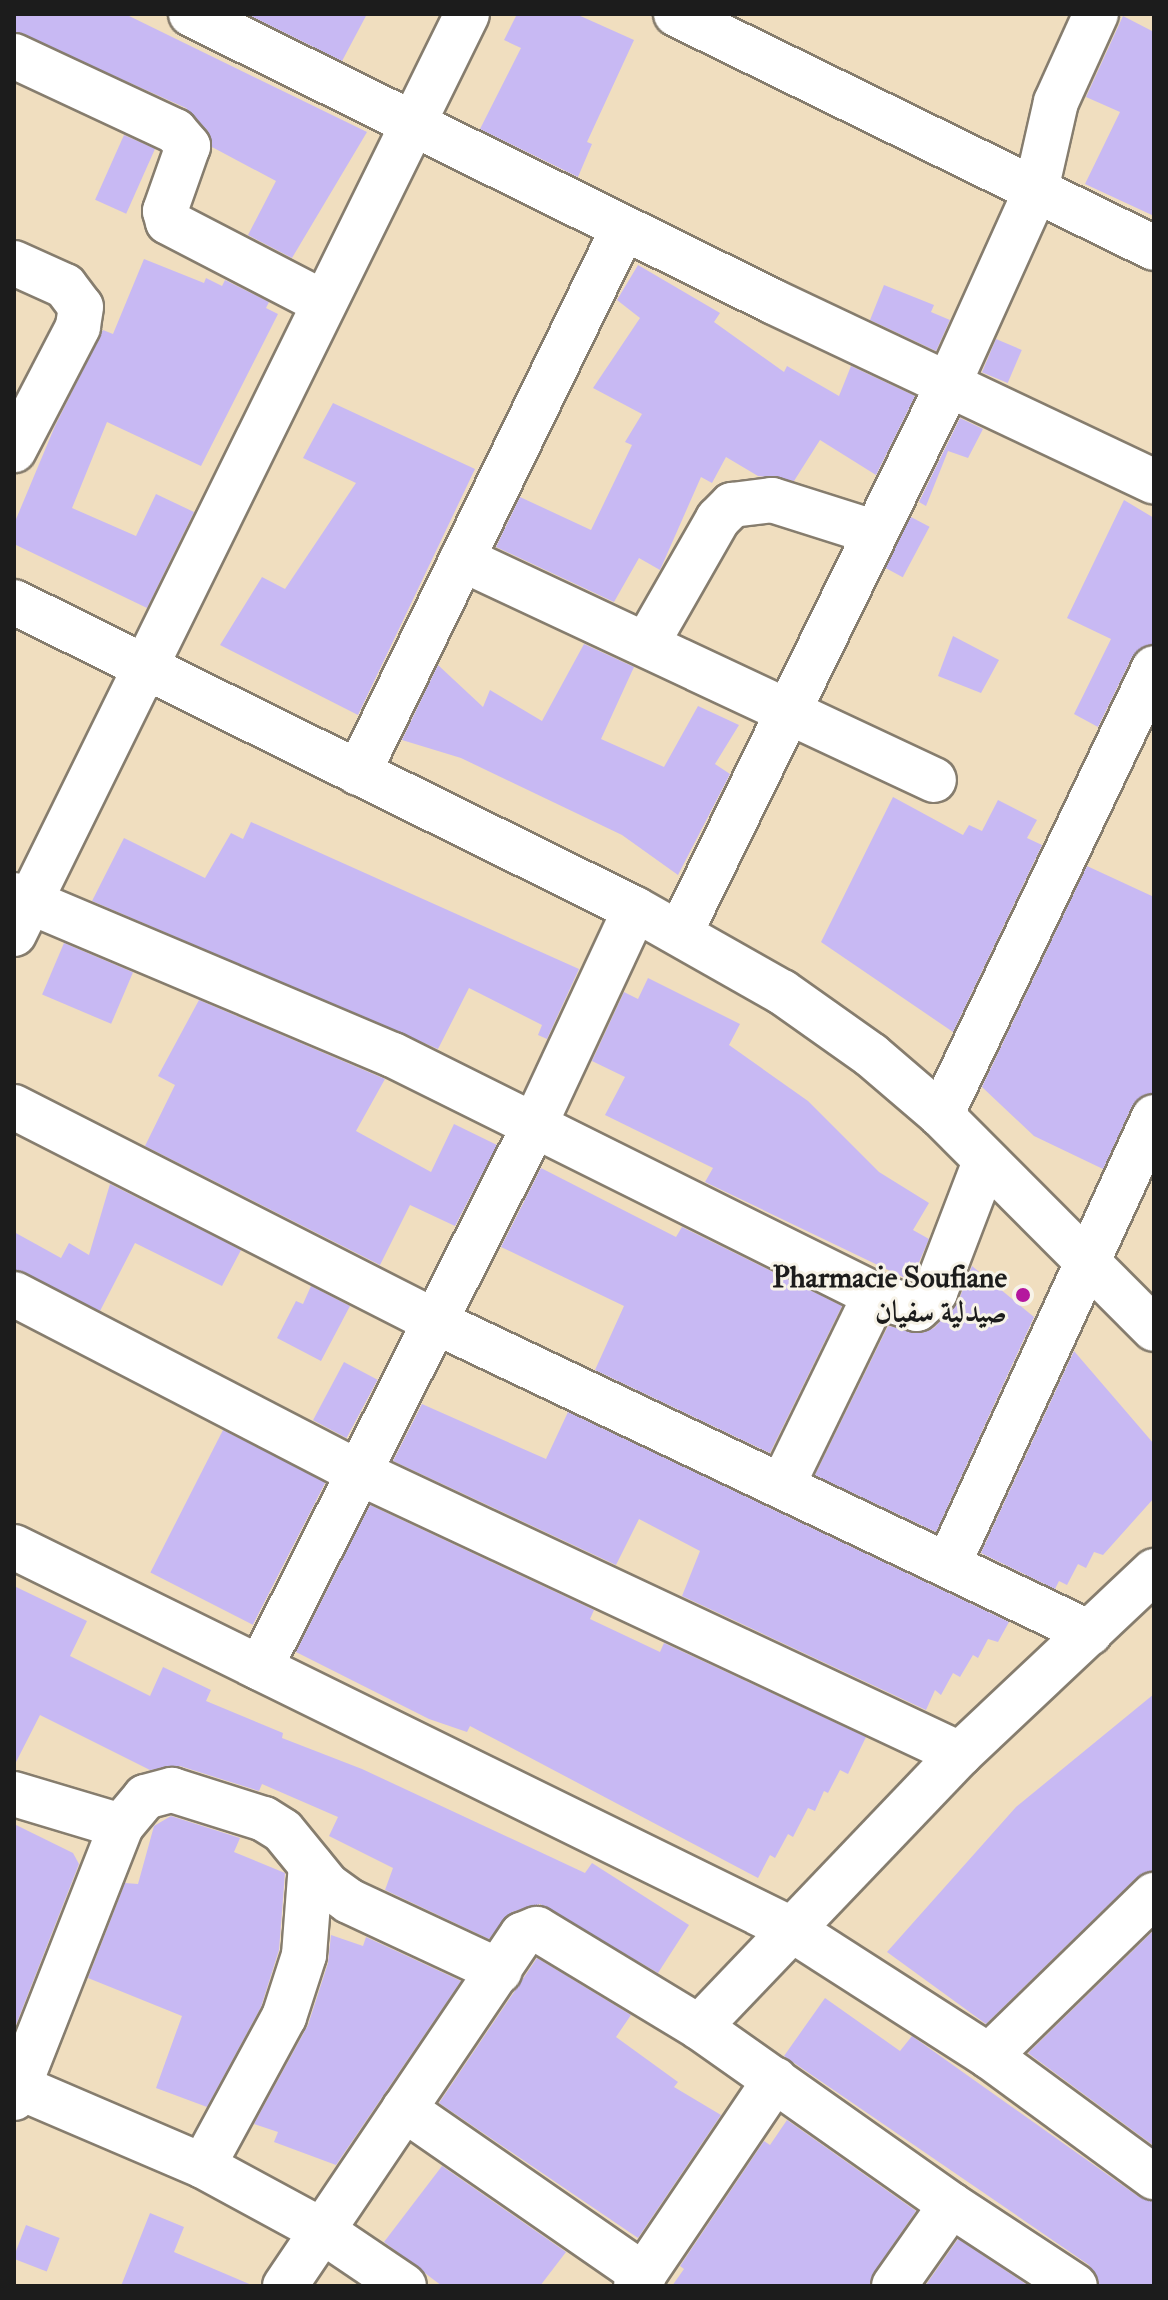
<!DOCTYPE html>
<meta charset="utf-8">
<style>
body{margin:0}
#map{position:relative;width:1168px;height:2300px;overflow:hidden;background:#f0debf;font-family:"IM FELL Double Pica",Amiri,serif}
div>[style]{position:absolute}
.building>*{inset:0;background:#c8b9f3;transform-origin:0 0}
.roads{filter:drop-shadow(2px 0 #867d6e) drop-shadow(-2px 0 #867d6e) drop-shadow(0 2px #867d6e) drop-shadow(0 -2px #867d6e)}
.minor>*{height:44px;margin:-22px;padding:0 22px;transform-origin:22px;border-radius:22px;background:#fff}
.tertiary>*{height:44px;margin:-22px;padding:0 22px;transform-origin:22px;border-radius:22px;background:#fff}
.dots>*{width:22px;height:22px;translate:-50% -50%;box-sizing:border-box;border:4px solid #f7f3e8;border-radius:50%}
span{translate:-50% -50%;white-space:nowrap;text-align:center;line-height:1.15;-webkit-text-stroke:6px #f7f3e8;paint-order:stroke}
.poi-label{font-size:30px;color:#1c1c1c;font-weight:700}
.right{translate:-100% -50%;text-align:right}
.frame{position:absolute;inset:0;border:16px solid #1c1c1c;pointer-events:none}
</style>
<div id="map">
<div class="building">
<div style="clip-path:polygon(14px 14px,125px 14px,367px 132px,292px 258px,248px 235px,276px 181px,212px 147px,207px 130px,186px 108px,14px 31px)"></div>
<div style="clip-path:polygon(247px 14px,367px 14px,342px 61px)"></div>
<div style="clip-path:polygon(517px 14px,576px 14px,634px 40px,587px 142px,592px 144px,578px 177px,480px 129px,521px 48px,504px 40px)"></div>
<div style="clip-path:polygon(1123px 16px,1154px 32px,1154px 216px,1085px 184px,1120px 112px,1086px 97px)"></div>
<div style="left:124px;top:135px;width:34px;height:71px;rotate:24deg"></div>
<div style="clip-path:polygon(144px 259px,204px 283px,206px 278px,222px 286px,225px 280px,269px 302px,266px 308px,278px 314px,201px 466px,107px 422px,72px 508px,136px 536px,156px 494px,194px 512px,147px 608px,14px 544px,14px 524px,55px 426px,103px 330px,113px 334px)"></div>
<div style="clip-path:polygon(638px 265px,720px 313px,714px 322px,784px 372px,787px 366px,839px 396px,851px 366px,915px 396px,876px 475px,820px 440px,794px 481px,758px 476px,726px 457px,712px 483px,701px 477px,660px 570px,639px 558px,614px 602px,496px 547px,520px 497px,591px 530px,632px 445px,625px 442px,642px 414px,593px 388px,640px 318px,617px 300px)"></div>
<div style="clip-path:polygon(884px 285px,934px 305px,931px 312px,950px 320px,936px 351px,870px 320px)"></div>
<div style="left:996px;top:339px;width:28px;height:36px;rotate:23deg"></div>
<div style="clip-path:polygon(333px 403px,475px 469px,358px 715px,220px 645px,262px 577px,285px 589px,356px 483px,303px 458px)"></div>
<div style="clip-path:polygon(960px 418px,983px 429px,968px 458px,948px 451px,926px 506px,919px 502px)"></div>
<div style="clip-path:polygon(1124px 500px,1154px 518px,1154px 643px,1132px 657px,1098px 727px,1074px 714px,1111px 639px,1067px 618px)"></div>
<div style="left:911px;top:517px;width:21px;height:57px;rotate:28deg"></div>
<div style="clip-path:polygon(953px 636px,999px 660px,981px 693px,938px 676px)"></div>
<div style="clip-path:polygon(584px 644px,634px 667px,601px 739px,664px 767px,698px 706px,739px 725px,715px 764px,730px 774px,678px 875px,622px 835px,461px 758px,402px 740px,438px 665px,483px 707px,490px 690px,542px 721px)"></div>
<div style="clip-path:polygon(893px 797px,963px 835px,969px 825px,982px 831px,998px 800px,1037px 820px,1027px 838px,1042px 845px,953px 1032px,821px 942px)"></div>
<div style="clip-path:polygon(251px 822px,579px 969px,547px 1039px,538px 1035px,542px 1025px,469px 988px,438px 1049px,92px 901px,124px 838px,205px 878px,231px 833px,243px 839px)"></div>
<div style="clip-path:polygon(1087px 866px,1154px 897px,1154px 1092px,1132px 1106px,1103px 1169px,1034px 1136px,982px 1087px)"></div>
<div style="left:64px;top:943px;width:75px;height:56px;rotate:23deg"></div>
<div style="clip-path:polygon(648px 978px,740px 1024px,729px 1045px,808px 1101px,879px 1172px,929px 1203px,913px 1230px,929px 1239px,911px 1281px,705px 1182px,713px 1168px,605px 1115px,625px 1077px,592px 1061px,624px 992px,638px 999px)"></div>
<div style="clip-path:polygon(199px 1000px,385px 1079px,356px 1131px,431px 1172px,454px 1124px,497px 1145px,455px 1226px,410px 1205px,380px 1265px,145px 1146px,175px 1085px,158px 1076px)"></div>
<div style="clip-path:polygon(541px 1168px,676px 1237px,682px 1227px,842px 1306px,770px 1453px,595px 1370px,624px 1306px,501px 1247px)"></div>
<div style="clip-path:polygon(110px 1184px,241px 1250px,222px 1286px,135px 1243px,100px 1311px,14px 1269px,14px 1232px,61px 1258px,69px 1243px,89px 1255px)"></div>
<div style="clip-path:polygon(972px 1266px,1034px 1317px,936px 1532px,815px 1475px,888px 1326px,922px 1333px,934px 1328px,958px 1302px)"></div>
<div style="clip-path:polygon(311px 1286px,350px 1306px,321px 1361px,277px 1338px,296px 1301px,303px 1304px)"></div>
<div style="clip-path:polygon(1074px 1351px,1154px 1444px,1154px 1498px,1103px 1555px,1094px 1552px,1086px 1568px,1078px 1564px,1067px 1585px,1059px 1581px,1055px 1589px,981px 1553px)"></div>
<div style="left:344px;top:1362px;width:38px;height:66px;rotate:28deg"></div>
<div style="clip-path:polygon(422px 1404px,546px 1459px,568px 1412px,1009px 1622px,998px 1642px,988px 1639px,978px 1658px,973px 1655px,960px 1677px,953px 1673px,941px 1695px,935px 1690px,926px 1710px,682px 1596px,700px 1551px,639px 1519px,616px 1565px,393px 1461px)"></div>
<div style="left:223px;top:1430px;width:115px;height:160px;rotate:27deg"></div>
<div style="clip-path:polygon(370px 1505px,594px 1610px,590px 1619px,660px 1652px,664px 1643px,866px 1737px,848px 1774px,840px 1770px,828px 1793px,824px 1791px,815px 1811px,808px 1808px,793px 1837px,788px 1834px,775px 1858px,770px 1855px,758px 1878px,470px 1726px,467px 1732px,429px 1719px,296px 1652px)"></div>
<div style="clip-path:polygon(14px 1586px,87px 1621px,70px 1656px,150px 1696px,163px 1667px,211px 1690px,206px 1701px,283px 1733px,282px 1738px,362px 1769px,585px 1873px,592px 1863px,689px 1925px,658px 1973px,540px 1904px,512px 1912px,489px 1939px,385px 1890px,393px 1868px,329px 1836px,338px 1817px,262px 1784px,259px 1791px,180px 1766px,150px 1770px,40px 1715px,14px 1766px)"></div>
<div style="clip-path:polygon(1154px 1694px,1154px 1871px,1137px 1877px,986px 2024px,887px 1952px,1016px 1807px)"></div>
<div style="clip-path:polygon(171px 1816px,240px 1838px,234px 1852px,285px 1873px,279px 1950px,261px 2007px,207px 2107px,156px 2088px,182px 2016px,88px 1978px,125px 1883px,138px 1884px,154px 1826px)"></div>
<div style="clip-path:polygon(14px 1824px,73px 1853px,79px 1864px,14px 2030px)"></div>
<div style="clip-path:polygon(1154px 1930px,1154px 2146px,1028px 2053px)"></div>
<div style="clip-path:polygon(331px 1935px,363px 1946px,366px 1937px,461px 1981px,336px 2165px,274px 2142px,278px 2132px,254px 2124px,308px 2025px,328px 1963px)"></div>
<div style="clip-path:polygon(537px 1958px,631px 2015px,616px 2037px,678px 2082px,674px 2087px,721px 2115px,638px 2238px,439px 2103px)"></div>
<div style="clip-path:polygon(825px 1998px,900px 2051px,912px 2036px,1139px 2197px,1154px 2202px,1154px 2286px,1100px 2286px,1089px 2265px,784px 2056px)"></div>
<div style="clip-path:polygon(787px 2120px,916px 2211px,874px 2272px,869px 2286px,672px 2286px,684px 2269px,680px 2266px,764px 2141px,770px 2145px)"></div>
<div style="clip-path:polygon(442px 2166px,566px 2252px,540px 2286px,442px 2286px,384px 2242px)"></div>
<div style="clip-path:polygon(150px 2213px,184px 2227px,174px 2252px,254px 2286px,121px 2286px)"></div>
<div style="left:26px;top:2225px;width:36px;height:36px;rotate:21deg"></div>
<div style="clip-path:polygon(958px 2239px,1029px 2286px,925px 2286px)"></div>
</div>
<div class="roads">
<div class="minor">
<div style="left:191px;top:14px;width:650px;rotate:26.29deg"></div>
<div style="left:774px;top:302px;width:420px;rotate:25.3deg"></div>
<div style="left:676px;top:14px;width:532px;rotate:26.08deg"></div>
<div style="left:14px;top:56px;width:178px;rotate:25deg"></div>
<div style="left:175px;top:131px;width:20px;rotate:49deg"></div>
<div style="left:188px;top:146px;width:69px;rotate:109.5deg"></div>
<div style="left:165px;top:211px;width:11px;rotate:75deg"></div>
<div style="left:168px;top:222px;width:176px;rotate:27.4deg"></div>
<div style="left:14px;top:263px;width:56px;rotate:24.3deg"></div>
<div style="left:65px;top:286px;width:26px;rotate:53deg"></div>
<div style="left:81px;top:307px;width:20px;rotate:99deg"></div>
<div style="left:78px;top:327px;width:139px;rotate:117.5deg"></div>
<div style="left:462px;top:559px;width:521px;rotate:25.09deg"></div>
<div style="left:647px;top:643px;width:143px;rotate:-60.2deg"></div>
<div style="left:718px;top:519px;width:20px;rotate:-45deg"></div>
<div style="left:732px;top:505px;width:40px;rotate:-7.1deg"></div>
<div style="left:772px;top:500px;width:106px;rotate:17.6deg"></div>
<div style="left:358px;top:773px;width:605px;rotate:-64.03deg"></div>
<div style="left:14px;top:895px;width:411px;rotate:22.9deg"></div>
<div style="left:393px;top:1055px;width:538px;rotate:26.47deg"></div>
<div style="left:875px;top:1295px;width:44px;rotate:18.4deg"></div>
<div style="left:917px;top:1309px;width:25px;rotate:-43deg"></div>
<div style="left:935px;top:1292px;width:139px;rotate:-69deg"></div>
<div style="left:680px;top:933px;width:612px;rotate:-63.94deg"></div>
<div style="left:949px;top:383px;width:212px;rotate:-65.7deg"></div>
<div style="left:1036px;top:190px;width:90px;rotate:-77.2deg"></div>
<div style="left:1056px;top:102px;width:97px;rotate:-65.6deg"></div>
<div style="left:14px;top:934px;width:1025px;rotate:-63.78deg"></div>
<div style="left:14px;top:1107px;width:474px;rotate:27deg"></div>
<div style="left:436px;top:1322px;width:724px;rotate:25.43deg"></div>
<div style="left:941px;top:1115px;width:495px;rotate:-64.5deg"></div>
<div style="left:14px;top:1294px;width:385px;rotate:27.4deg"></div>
<div style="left:356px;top:1471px;width:667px;rotate:25.11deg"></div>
<div style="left:782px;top:1486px;width:212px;rotate:-64deg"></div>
<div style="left:14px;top:1547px;width:866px;rotate:26.18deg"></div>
<div style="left:791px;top:1929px;width:235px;rotate:32.7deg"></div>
<div style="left:989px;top:2056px;width:205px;rotate:36.3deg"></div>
<div style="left:948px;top:1565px;width:493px;rotate:-65.3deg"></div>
<div style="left:260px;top:1668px;width:607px;rotate:-63.18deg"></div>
<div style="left:534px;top:1126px;width:239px;rotate:-65deg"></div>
<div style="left:14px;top:1794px;width:112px;rotate:16.7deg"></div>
<div style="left:699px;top:2027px;width:378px;rotate:-46.3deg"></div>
<div style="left:960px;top:1754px;width:267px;rotate:-43.3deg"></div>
<div style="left:989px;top:2056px;width:231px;rotate:-44.3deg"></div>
<div style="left:14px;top:2085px;width:206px;rotate:23.2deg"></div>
<div style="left:203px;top:2166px;width:134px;rotate:28.5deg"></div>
<div style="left:321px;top:2230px;width:100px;rotate:34deg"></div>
<div style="left:14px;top:2098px;width:292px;rotate:-68.5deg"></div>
<div style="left:121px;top:1826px;width:38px;rotate:-50deg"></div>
<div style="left:145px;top:1797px;width:28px;rotate:-15deg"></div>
<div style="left:172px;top:1790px;width:96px;rotate:17.5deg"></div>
<div style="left:264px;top:1819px;width:22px;rotate:32deg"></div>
<div style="left:283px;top:1831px;width:70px;rotate:50.8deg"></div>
<div style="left:327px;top:1885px;width:27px;rotate:36deg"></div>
<div style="left:349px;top:1901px;width:166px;rotate:25deg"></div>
<div style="left:404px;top:2109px;width:292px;rotate:34.7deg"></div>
<div style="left:203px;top:2166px;width:170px;rotate:-61.5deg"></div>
<div style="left:284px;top:2017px;width:65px;rotate:-72.1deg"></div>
<div style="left:304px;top:1955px;width:90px;rotate:-85.6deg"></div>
<div style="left:285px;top:2286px;width:424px;rotate:-56deg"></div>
<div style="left:522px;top:1935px;width:16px;rotate:-22deg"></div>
<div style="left:537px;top:1929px;width:189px;rotate:31.2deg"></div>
<div style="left:699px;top:2027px;width:309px;rotate:35.2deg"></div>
<div style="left:951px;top:2205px;width:148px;rotate:33.2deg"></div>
<div style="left:636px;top:2286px;width:249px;rotate:-56deg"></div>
<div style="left:894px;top:2286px;width:99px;rotate:-54.9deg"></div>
</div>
<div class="tertiary">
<div style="left:14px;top:602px;width:693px;rotate:26.31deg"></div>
<div style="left:635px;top:909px;width:169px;rotate:29.5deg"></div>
<div style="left:782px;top:992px;width:109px;rotate:35.3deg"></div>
<div style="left:871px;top:1055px;width:92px;rotate:40.6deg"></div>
<div style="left:941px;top:1115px;width:302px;rotate:45.1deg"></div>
</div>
</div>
<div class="dots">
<div style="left:1023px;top:1295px;background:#b5179e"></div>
</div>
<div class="poi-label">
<span class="right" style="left:1007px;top:1295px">Pharmacie Soufiane<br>صيدلية سفيان</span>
</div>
<div class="frame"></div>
</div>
